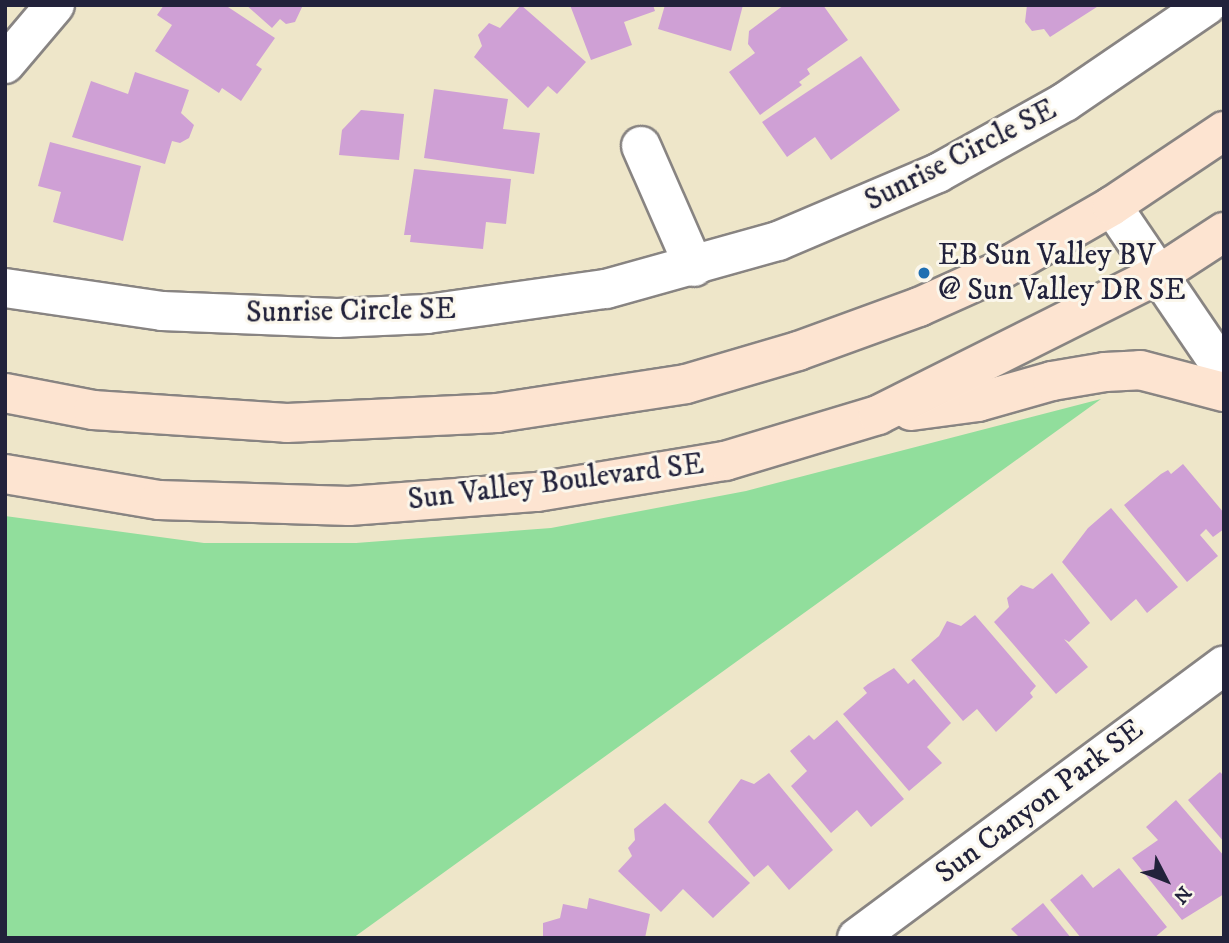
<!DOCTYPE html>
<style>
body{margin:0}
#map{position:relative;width:1229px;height:943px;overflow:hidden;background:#eee6c9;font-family:"IM FELL DW Pica",serif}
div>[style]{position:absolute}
.green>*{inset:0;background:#91de9c}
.building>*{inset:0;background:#cfa0d5}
.roads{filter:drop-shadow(2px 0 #888482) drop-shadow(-2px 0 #888482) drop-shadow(0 2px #888482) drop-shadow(0 -2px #888482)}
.minor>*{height:38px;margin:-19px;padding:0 19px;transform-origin:19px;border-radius:19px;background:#fff}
.secondary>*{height:38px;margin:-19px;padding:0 19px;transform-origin:19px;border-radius:19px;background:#fde4d1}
.dots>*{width:19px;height:19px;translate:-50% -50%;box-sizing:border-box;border:4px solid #fbf7ec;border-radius:50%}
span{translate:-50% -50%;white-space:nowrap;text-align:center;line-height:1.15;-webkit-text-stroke:6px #fbf7ec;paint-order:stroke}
.street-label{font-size:30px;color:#22223b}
.poi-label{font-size:30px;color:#22223b}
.left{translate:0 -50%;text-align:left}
.frame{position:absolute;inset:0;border:7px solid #22223b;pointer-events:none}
.north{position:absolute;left:1131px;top:845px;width:70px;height:70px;-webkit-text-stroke:5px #fbf7ec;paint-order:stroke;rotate:132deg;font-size:19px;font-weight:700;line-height:28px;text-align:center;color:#22223b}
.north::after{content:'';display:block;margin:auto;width:24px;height:32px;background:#22223b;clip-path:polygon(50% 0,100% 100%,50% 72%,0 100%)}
</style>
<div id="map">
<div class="green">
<div style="clip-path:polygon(1101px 399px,353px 938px,5px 938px,5px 516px,204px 543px,356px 543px,551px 528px,746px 491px)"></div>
</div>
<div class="building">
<div style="clip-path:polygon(164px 5px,225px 5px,275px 38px,256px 65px,262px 69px,241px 101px,222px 88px,219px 93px,155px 51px,172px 25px,157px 15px)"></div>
<div style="clip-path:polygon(246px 5px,303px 5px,295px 22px,286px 24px,280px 19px,272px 28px)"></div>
<div style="clip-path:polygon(521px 5px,586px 62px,557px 94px,548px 86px,528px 108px,474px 57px,482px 46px,478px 35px,489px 23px,500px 28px)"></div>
<div style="clip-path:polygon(570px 5px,653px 5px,655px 11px,624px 22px,632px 45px,591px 60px)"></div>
<div style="clip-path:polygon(665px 5px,743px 5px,731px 51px,658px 29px)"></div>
<div style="clip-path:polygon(784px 5px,823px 5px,848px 40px,807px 69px,810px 74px,799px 82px,802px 85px,760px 115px,729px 72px,755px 53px,748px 44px,749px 31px)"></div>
<div style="clip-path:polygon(1027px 5px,1100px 5px,1050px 37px,1044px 29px,1032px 31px,1025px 22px)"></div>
<div style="clip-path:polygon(861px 56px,900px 110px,831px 160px,815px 137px,787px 157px,762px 122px)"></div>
<div style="clip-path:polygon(135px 72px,189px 90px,181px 113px,194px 125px,189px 138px,180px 143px,172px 141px,165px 164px,72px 137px,91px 81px,128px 94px)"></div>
<div style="clip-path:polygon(434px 89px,508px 99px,503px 129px,540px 133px,534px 174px,424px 158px)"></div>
<div style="clip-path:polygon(361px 110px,404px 114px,399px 160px,339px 155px,342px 130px)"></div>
<div style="clip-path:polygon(50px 142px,141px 166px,123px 241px,53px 222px,61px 192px,38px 186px)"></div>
<div style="clip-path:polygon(414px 169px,511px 179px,506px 224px,486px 222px,483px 249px,410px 242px,411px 235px,404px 235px)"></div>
<div style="clip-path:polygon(1183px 464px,1224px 513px,1224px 529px,1213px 537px,1206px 529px,1200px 535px,1218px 556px,1187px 582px,1124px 505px,1161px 474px,1168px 470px,1171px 474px)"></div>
<div style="clip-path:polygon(1111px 508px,1178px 587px,1147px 613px,1136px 599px,1111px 621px,1062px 562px,1088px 528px)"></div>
<div style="clip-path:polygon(1052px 573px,1090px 623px,1069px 642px,1064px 639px,1088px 667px,1056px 694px,994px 622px,1009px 607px,1007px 598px,1021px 585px,1033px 589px)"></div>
<div style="clip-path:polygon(975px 615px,1036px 686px,1030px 693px,1033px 697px,996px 732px,977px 709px,963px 721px,911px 660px,939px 636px,947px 621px,961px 626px)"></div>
<div style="clip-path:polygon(894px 668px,908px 684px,914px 679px,951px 723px,927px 747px,942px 763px,909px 791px,843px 714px,867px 693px,863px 688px,868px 684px)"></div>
<div style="clip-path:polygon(837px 720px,904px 799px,871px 827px,857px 810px,831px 833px,791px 786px,807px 771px,790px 751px,809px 735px,814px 740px)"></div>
<div style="clip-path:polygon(1220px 772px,1224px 776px,1224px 842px,1188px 800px)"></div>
<div style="clip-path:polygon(769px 773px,833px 850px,789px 890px,768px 865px,754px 877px,708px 822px,741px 779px,754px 784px)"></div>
<div style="clip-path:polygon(1176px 800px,1224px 856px,1224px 894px,1182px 920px,1132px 858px,1158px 840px,1146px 827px)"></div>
<div style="clip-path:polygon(665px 803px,750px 883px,713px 918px,683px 889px,661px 912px,618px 871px,632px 856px,628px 848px,635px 840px,634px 829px)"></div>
<div style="clip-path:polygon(1119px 868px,1167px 927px,1154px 938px,1081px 938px,1050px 900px,1082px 874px,1093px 888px)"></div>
<div style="clip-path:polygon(589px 898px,650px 914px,645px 938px,543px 938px,543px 923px,560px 918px,563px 904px,587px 909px)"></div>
<div style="clip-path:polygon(1043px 903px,1071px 938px,1020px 938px,1011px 929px)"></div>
</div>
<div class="roads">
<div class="minor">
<div style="left:5px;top:64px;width:77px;rotate:-49.7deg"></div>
<div style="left:641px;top:146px;width:132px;rotate:66.3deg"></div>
<div style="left:1112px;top:206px;width:199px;rotate:55.8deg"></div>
<div style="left:5px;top:288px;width:159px;rotate:8.3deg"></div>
<div style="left:162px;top:311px;width:175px;rotate:2.3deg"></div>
<div style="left:337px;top:318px;width:90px;rotate:-2.5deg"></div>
<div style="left:427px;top:314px;width:181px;rotate:-8deg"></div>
<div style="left:606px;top:289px;width:179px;rotate:-15.6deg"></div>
<div style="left:778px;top:241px;width:174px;rotate:-23deg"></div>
<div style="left:938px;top:173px;width:145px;rotate:-29.2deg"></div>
<div style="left:1065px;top:102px;width:172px;rotate:-34.3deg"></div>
<div style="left:857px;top:938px;width:457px;rotate:-36.6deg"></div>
</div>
<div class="secondary">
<div style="left:5px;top:393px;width:90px;rotate:10.9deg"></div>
<div style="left:93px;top:410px;width:194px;rotate:3.8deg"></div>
<div style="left:287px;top:423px;width:210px;rotate:-2.7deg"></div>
<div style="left:497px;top:413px;width:191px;rotate:-8.7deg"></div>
<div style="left:686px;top:384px;width:117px;rotate:-16.4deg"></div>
<div style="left:798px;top:351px;width:129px;rotate:-20deg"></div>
<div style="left:919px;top:307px;width:88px;rotate:-24.2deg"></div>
<div style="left:999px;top:271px;width:130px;rotate:-29.9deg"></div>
<div style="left:1112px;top:206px;width:135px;rotate:-33.8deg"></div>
<div style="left:911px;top:411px;width:68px;rotate:-7.7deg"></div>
<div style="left:978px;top:402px;width:77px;rotate:-15.8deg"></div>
<div style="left:1052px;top:381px;width:54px;rotate:-9.6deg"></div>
<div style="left:1105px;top:372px;width:35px;rotate:-3deg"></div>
<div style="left:1140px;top:370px;width:87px;rotate:14.7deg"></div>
<div style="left:5px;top:474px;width:156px;rotate:9.6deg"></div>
<div style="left:159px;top:500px;width:190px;rotate:1.8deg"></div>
<div style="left:349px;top:506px;width:189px;rotate:-4.3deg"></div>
<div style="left:537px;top:492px;width:191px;rotate:-9.4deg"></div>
<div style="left:725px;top:461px;width:160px;rotate:-16.7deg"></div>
<div style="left:878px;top:415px;width:313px;rotate:-26.6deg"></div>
<div style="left:1158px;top:275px;width:79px;rotate:-33.1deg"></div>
</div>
</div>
<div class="dots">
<div style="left:924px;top:273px;background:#1f6fb2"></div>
</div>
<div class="street-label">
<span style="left:961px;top:156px;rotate:-27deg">Sunrise Circle SE</span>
<span style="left:351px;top:312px;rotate:-1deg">Sunrise Circle SE</span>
<span style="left:556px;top:483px;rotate:-7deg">Sun Valley Boulevard SE</span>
<span style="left:1040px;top:802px;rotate:-37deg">Sun Canyon Park SE</span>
</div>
<div class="poi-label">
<span class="left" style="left:938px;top:273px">EB Sun Valley BV<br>@ Sun Valley DR SE</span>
</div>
<div class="frame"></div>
<div class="north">N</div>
</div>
